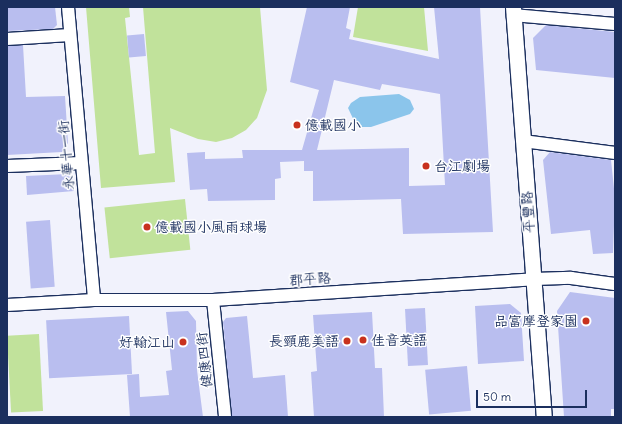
<!DOCTYPE html>
<meta charset="utf-8">
<style>
body{margin:0}
#map{position:relative;width:622px;height:424px;overflow:hidden;background:#f1f2fc;font-family:Delius,"LXGW WenKai TC",sans-serif}
div>[style]{position:absolute}
.green>*{inset:0;background:#c1e29b;transform-origin:0 0}
.water>*{inset:0;background:#8bc5eb}
.building>*{inset:0;background:#b9beef;transform-origin:0 0}
.roads{filter:drop-shadow(1px 0 #1b2f5e) drop-shadow(-1px 0 #1b2f5e) drop-shadow(0 1px #1b2f5e) drop-shadow(0 -1px #1b2f5e)}
.minor>*{height:12px;margin:-6px;padding:0 6px;transform-origin:6px;border-radius:6px;background:#fff}
.tertiary>*{height:15px;margin:-7.5px;padding:0 7.5px;transform-origin:7.5px;border-radius:7.5px;background:#fff}
.dots>*{width:11px;height:11px;translate:-50% -50%;box-sizing:border-box;border:2px solid #fff;border-radius:50%}
span{translate:-50% -50%;white-space:nowrap;text-align:center;line-height:1.15;-webkit-text-stroke:3px #fff;paint-order:stroke}
.poi-label{font-size:14px;color:#1b2f5e}
.left{translate:0 -50%;text-align:left}
.right{translate:-100% -50%;text-align:right}
.street-label{font-size:14px;color:#1b2f5e}
.frame{position:absolute;inset:0;border:8px solid #1b2f5e;pointer-events:none}
.scale{position:absolute;left:476px;top:390px;width:111px;height:18px;box-sizing:border-box;border:2px solid #1b2f5e;border-top:0;padding-left:5px;font-size:12px;line-height:14px;white-space:nowrap;color:#1b2f5e;-webkit-text-stroke:3px #fff;paint-order:stroke}
</style>
<div id="map">
<div class="green">
<div style="clip-path:polygon(86px 7px,129px 7px,130px 17px,125px 18px,139px 155px,155px 153px,143px 7px,260px 7px,267px 90px,257px 118px,246px 130px,232px 138px,216px 142px,198px 139px,170px 128px,175px 182px,101px 188px)"></div>
<div style="clip-path:polygon(358px 7px,424px 7px,428px 51px,353px 37px)"></div>
<div style="left:185px;top:199px;width:51px;height:81px;rotate:84deg"></div>
<div style="left:39px;top:334px;width:77px;height:32px;rotate:87deg"></div>
</div>
<div class="water">
<div style="clip-path:polygon(399px 94px,410px 100px,414px 109px,410px 114px,371px 127px,357px 127px,348px 108px,351px 103px,360px 97px)"></div>
</div>
<div class="building">
<div style="clip-path:polygon(7px 7px,55px 7px,57px 25px,53px 29px,7px 31px)"></div>
<div style="clip-path:polygon(evenodd,307px 7px,350px 7px,346px 28px,351px 30px,349px 39px,439px 59px,434px 7px,480px 7px,493px 232px,403px 234px,401px 199px,313px 201px,313px 171px,304px 171px,304px 161px,280px 162px,281px 178px,275px 179px,275px 200px,208px 201px,207px 189px,190px 190px,187px 153px,205px 152px,205px 159px,243px 158px,242px 150px,302px 150px,319px 90px,290px 82px,307px 7px,334px 80px,380px 90px,382px 84px,440px 94px,445px 185px,409px 186px,409px 148px,317px 150px,334px 80px)"></div>
<div style="clip-path:polygon(546px 25px,615px 32px,615px 78px,536px 70px,533px 38px)"></div>
<div style="left:144px;top:34px;width:22px;height:17px;rotate:85deg"></div>
<div style="clip-path:polygon(23px 45px,26px 97px,65px 96px,68px 143px,62px 152px,7px 155px,7px 46px)"></div>
<div style="clip-path:polygon(550px 152px,611px 160px,615px 198px,613px 253px,593px 254px,590px 230px,551px 234px,543px 160px)"></div>
<div style="clip-path:polygon(68px 174px,73px 178px,74px 191px,27px 195px,26px 176px)"></div>
<div style="left:50px;top:220px;width:67px;height:24px;rotate:86deg"></div>
<div style="clip-path:polygon(570px 292px,615px 298px,615px 409px,611px 409px,611px 417px,564px 417px,557px 311px)"></div>
<div style="clip-path:polygon(510px 304px,521px 313px,524px 361px,478px 364px,475px 306px)"></div>
<div style="left:425px;top:308px;width:57px;height:20px;rotate:87deg"></div>
<div style="clip-path:polygon(188px 311px,196px 321px,197px 370px,203px 417px,130px 417px,127px 375px,139px 374px,140px 397px,169px 395px,166px 371px,172px 370px,166px 312px)"></div>
<div style="clip-path:polygon(372px 312px,375px 368px,382px 368px,384px 417px,314px 417px,311px 372px,317px 371px,313px 315px)"></div>
<div style="left:129px;top:316px;width:58px;height:83px;rotate:87deg"></div>
<div style="clip-path:polygon(247px 316px,253px 378px,285px 375px,288px 417px,232px 417px,223px 322px,226px 318px)"></div>
<div style="left:467px;top:366px;width:45px;height:42px;rotate:85deg"></div>
</div>
<div class="roads">
<div class="minor">
<div style="left:68px;top:7px;width:294px;rotate:84.9deg"></div>
<div style="left:513px;top:15px;width:102px;rotate:5deg"></div>
<div style="left:7px;top:39px;width:63px;rotate:-3.6deg"></div>
<div style="left:523px;top:141px;width:93px;rotate:7.4deg"></div>
<div style="left:7px;top:166px;width:74px;rotate:-2.3deg"></div>
<div style="left:213px;top:300px;width:118px;rotate:84.1deg"></div>
<div style="left:7px;top:305px;width:87px;rotate:-3.3deg"></div>
<div style="left:94px;top:300px;width:119px"></div>
<div style="left:213px;top:300px;width:322px;rotate:-3.7deg"></div>
<div style="left:534px;top:279px;width:37px;rotate:-2deg"></div>
<div style="left:571px;top:278px;width:44px;rotate:7.8deg"></div>
</div>
<div class="tertiary">
<div style="left:513px;top:7px;width:411px;rotate:85.7deg"></div>
</div>
</div>
<div class="dots">
<div style="left:297px;top:125px;background:#c8321e"></div>
<div style="left:426px;top:166px;background:#c8321e"></div>
<div style="left:147px;top:227px;background:#c8321e"></div>
<div style="left:586px;top:321px;background:#c8321e"></div>
<div style="left:363px;top:340px;background:#c8321e"></div>
<div style="left:347px;top:341px;background:#c8321e"></div>
<div style="left:183px;top:342px;background:#c8321e"></div>
</div>
<div class="poi-label">
<span class="left" style="left:305px;top:125px">億載國小</span>
<span class="left" style="left:434px;top:166px">台江劇場</span>
<span class="left" style="left:155px;top:227px">億載國小風雨球場</span>
<span class="right" style="left:578px;top:321px">品富摩登家園</span>
<span class="left" style="left:371px;top:340px">佳音英語</span>
<span class="right" style="left:339px;top:341px">長頸鹿美語</span>
<span class="right" style="left:175px;top:342px">好翰江山</span>
</div>
<div class="street-label">
<span style="left:66px;top:155px;rotate:-95deg">永華十一街</span>
<span style="left:528px;top:212px;rotate:-94deg">平豐路</span>
<span style="left:310px;top:279px;rotate:-4deg">郡平路</span>
<span style="left:204px;top:360px;rotate:-96deg">健康四街</span>
</div>
<div class="frame"></div>
<div class="scale">50 m</div>
</div>
